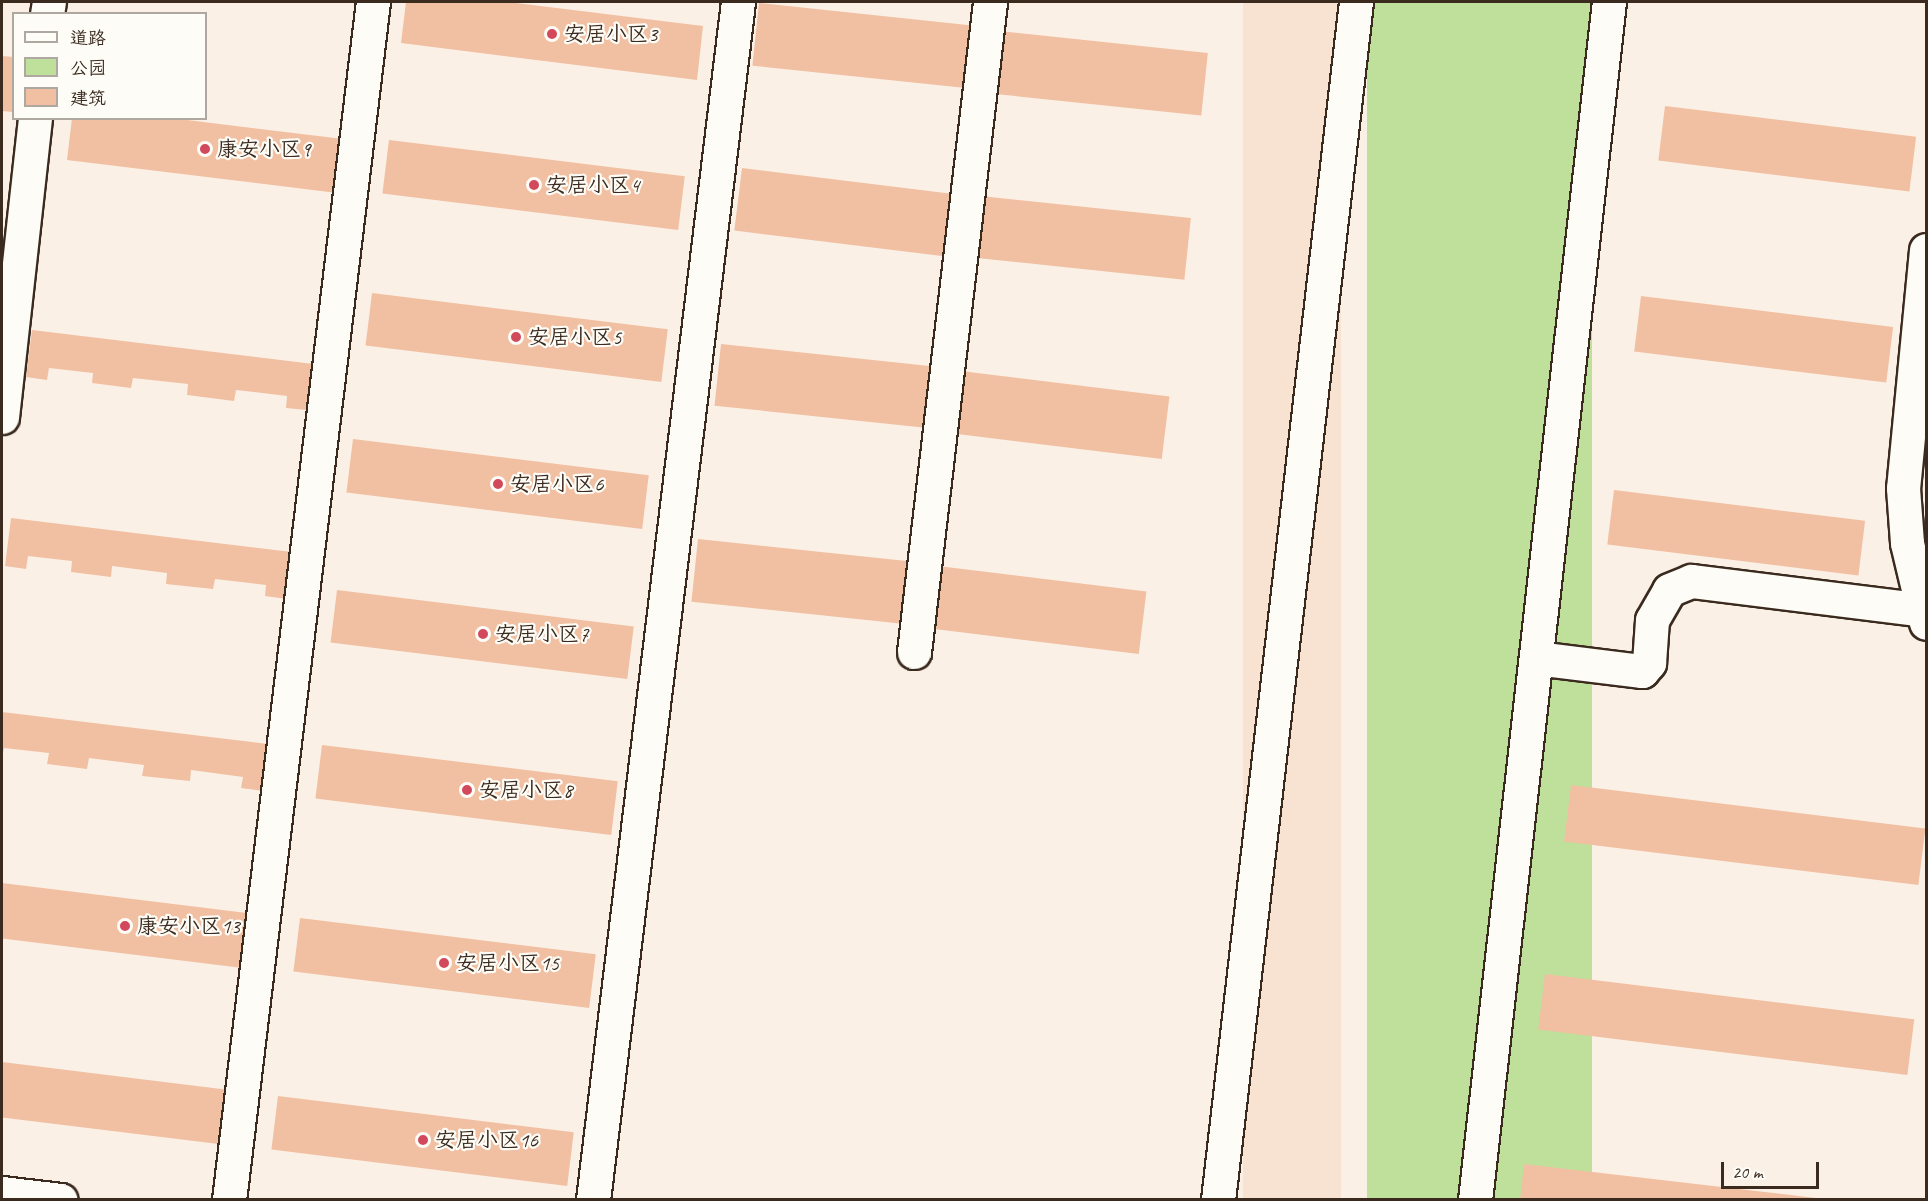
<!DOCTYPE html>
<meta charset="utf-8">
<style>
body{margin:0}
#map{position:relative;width:1928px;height:1201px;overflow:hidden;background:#fbf0e6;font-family:Caveat,"LXGW WenKai TC",sans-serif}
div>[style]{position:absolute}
.built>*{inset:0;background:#f8e2d2;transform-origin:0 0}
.green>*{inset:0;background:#bfe09a;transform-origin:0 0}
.building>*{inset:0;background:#f1c0a2;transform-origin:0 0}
.roads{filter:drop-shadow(2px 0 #3b2a1e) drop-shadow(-2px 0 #3b2a1e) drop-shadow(0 2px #3b2a1e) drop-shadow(0 -2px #3b2a1e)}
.minor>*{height:33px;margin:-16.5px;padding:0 16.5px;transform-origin:16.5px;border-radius:16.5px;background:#fdfcf7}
.dots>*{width:16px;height:16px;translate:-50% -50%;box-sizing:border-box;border:3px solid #fdfcf7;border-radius:50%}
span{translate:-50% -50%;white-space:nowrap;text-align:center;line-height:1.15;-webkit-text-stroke:4.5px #fdfcf7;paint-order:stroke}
.poi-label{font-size:21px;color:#3b2a1e}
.left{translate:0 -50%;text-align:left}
.frame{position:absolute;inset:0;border:3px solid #3b2a1e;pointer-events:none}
.legend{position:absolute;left:12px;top:12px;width:195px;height:108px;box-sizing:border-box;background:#fdfcf7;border:2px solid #afa8a0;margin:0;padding:8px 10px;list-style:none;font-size:18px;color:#3b2a1e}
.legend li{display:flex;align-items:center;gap:12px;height:30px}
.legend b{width:30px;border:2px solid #afa8a0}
.scale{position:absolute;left:1721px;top:1162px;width:98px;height:27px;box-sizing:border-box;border:3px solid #3b2a1e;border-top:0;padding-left:8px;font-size:18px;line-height:21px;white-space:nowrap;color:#3b2a1e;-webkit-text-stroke:4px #fdfcf7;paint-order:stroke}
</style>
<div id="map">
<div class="built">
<div style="left:1243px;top:2px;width:98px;height:1206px"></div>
</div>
<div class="green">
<div style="left:1367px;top:2px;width:225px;height:1205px"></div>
</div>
<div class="building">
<div style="clip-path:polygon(406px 2px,508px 2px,703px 26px,697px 80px,401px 43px)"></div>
<div style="left:759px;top:3px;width:212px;height:63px;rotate:6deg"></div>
<div style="left:999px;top:31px;width:210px;height:63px;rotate:6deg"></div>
<div style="clip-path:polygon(2px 56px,14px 57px,12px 112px,2px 111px)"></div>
<div style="left:1665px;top:106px;width:253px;height:55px;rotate:7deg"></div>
<div style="clip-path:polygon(72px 118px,171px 118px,343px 139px,337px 193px,67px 160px)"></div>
<div style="left:389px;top:140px;width:298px;height:54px;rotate:7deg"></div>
<div style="left:742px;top:168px;width:211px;height:63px;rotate:7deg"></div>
<div style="left:981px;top:196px;width:211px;height:62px;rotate:6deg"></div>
<div style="left:372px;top:293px;width:298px;height:53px;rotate:7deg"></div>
<div style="left:1641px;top:296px;width:254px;height:56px;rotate:7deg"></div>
<div style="clip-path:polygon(32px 330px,313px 364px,307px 410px,286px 408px,287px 396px,236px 390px,234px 401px,187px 395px,188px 384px,133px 378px,131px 388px,92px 383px,93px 373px,49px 368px,47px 380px,26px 377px)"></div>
<div style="left:721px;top:344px;width:212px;height:62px;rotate:6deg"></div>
<div style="left:961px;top:371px;width:210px;height:63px;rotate:7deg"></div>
<div style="left:353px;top:439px;width:298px;height:54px;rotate:7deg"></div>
<div style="left:1614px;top:490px;width:253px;height:55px;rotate:7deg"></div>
<div style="clip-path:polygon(11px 518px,292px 552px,287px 599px,265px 596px,266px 585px,215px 579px,213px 589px,166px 584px,167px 573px,112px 566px,111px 577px,71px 572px,72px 561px,28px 556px,26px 569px,5px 566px)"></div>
<div style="left:698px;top:539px;width:212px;height:63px;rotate:6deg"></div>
<div style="left:938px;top:566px;width:210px;height:63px;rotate:7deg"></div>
<div style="left:337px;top:590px;width:299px;height:53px;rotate:7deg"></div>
<div style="clip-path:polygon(2px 712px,268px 744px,263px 791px,241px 788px,243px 777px,191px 770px,190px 781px,142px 776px,144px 765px,89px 758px,87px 769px,47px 764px,49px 753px,4px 748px,2px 758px)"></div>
<div style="left:322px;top:745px;width:298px;height:54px;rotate:7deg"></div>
<div style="left:1571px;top:785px;width:357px;height:57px;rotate:7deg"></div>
<div style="left:2px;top:883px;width:249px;height:55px;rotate:7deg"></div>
<div style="left:300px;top:918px;width:298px;height:54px;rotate:7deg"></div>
<div style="left:1545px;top:974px;width:372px;height:56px;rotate:7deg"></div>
<div style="left:2px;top:1062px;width:231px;height:55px;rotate:7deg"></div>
<div style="left:278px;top:1096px;width:298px;height:54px;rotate:7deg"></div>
<div style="clip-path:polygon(1524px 1164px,1816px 1198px,1816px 1200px,1520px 1200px)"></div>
</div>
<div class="roads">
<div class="minor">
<div style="left:47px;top:14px;width:12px;rotate:-81deg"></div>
<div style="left:1926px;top:250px;width:239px;rotate:95.5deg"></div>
<div style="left:1903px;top:488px;width:55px;rotate:85.8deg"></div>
<div style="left:1907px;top:543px;width:82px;rotate:76.6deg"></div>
<div style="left:2px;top:417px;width:301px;rotate:-83.7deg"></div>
<div style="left:914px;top:652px;width:654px;rotate:-83.33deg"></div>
<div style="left:1536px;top:658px;width:107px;rotate:7deg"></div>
<div style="left:1642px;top:671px;width:11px;rotate:-49deg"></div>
<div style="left:1649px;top:663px;width:43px;rotate:-86deg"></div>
<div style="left:1652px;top:620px;width:34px;rotate:-60deg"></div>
<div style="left:1669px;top:590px;width:24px;rotate:-22deg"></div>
<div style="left:1691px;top:581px;width:234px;rotate:7.1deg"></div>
<div style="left:2px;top:1193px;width:59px;rotate:6.8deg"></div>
<div style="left:229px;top:1200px;width:1207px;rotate:-83.15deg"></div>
<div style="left:593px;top:1200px;width:1207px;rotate:-83.1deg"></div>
<div style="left:1218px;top:1200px;width:1206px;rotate:-83.43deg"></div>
<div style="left:1475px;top:1200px;width:1205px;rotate:-83.62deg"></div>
</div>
</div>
<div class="dots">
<div style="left:552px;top:34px;background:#d1495b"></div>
<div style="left:205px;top:149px;background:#d1495b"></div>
<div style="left:534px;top:185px;background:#d1495b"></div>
<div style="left:516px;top:337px;background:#d1495b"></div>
<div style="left:498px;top:484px;background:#d1495b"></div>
<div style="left:483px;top:634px;background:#d1495b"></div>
<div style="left:467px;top:790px;background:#d1495b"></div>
<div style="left:125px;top:926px;background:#d1495b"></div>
<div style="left:444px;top:963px;background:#d1495b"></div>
<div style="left:423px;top:1140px;background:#d1495b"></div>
</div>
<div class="poi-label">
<span class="left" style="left:564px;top:34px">安居小区3</span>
<span class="left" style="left:217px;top:149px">康安小区9</span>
<span class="left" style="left:546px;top:185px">安居小区4</span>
<span class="left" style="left:528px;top:337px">安居小区5</span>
<span class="left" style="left:510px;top:484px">安居小区6</span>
<span class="left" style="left:495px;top:634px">安居小区7</span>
<span class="left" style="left:479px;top:790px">安居小区8</span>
<span class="left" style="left:137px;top:926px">康安小区13</span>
<span class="left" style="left:456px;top:963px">安居小区15</span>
<span class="left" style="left:435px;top:1140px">安居小区16</span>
</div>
<div class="frame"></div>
<ul class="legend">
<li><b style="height:8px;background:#fdfcf7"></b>道路</li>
<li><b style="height:16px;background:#bfe09a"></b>公园</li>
<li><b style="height:16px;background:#f1c0a2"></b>建筑</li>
</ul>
<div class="scale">20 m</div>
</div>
